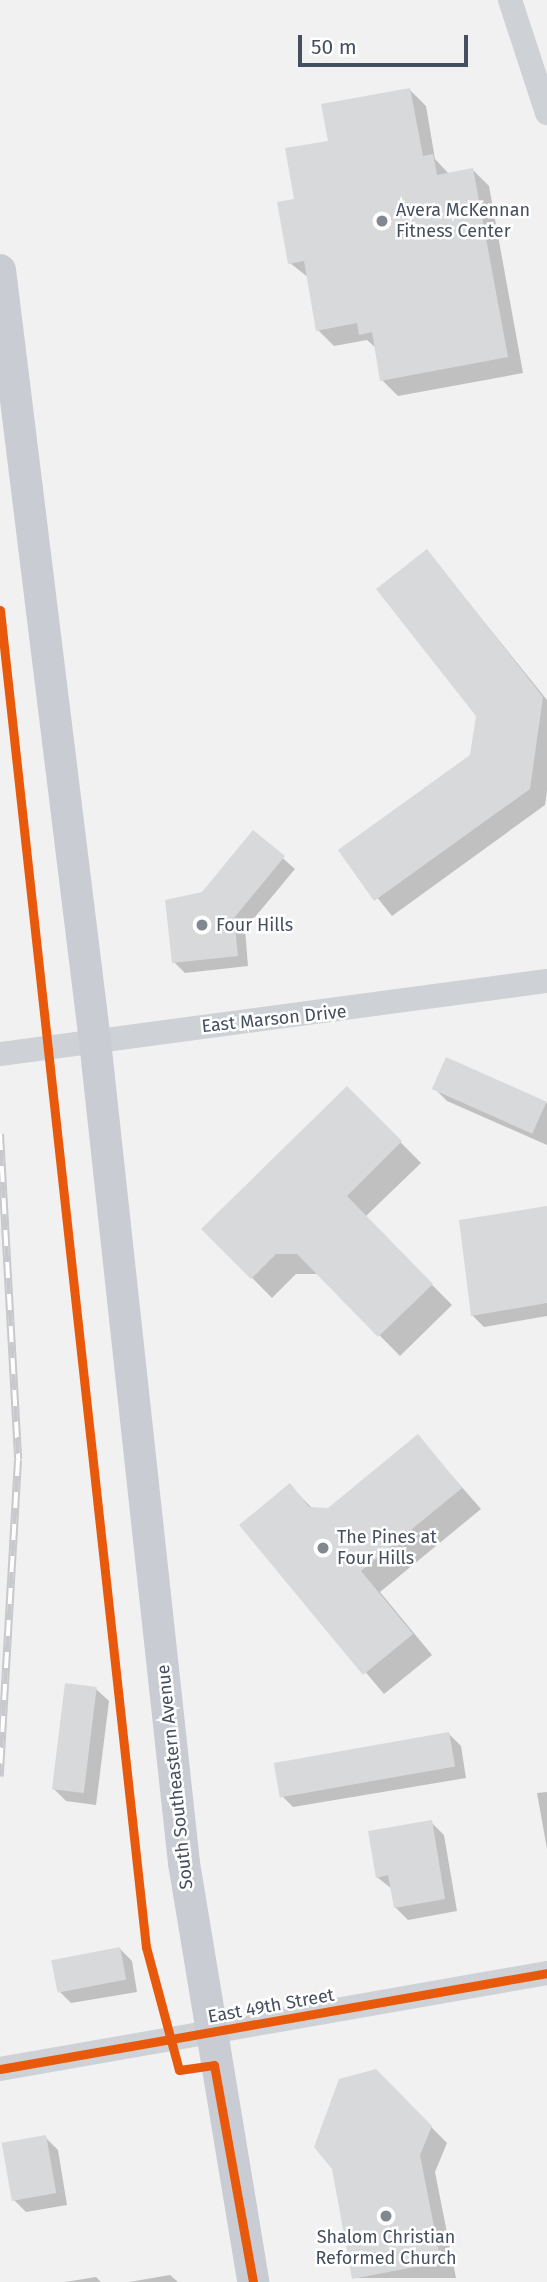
<!DOCTYPE html>
<style>
body{margin:0}
#map{position:relative;width:547px;height:2282px;overflow:hidden;background:#f1f1f1;font-family:"Fira Sans",sans-serif}
div>[style]{position:absolute}
.shadow>*{inset:0;background:#0003}
.building>*{inset:0;background:#d8d9db;transform-origin:0 0}
.minor>*{height:24px;margin:-12px;padding:0 12px;transform-origin:12px;border-radius:12px;background:#ced1d5}
.major>*{height:32px;margin:-16px;padding:0 16px;transform-origin:16px;border-radius:16px;background:#c9ccd2}
.rail>*{height:8px;margin-top:-4px;transform-origin:0;background:repeating-linear-gradient(90deg,#fff 0 16px,#c7c9cc 0 32px);box-sizing:border-box;border-block:2px solid #c7c9cc}
.cycleway>*{height:9px;margin:-4.5px;padding:0 4.5px;transform-origin:4.5px;border-radius:4.5px;background:#e8590c}
.dots>*{width:19px;height:19px;translate:-50% -50%;box-sizing:border-box;border:4px solid #fff;border-radius:50%}
span{translate:-50% -50%;white-space:nowrap;text-align:center;line-height:1.15;-webkit-text-stroke:5px #fff;paint-order:stroke}
.poi-label{font-size:18px;color:#464f5f}
.left{translate:0 -50%;text-align:left}
.street-label{font-size:18px;color:#464f5f}
.scale{position:absolute;left:298px;top:35px;width:170px;height:32px;box-sizing:border-box;border:4px solid #464f5f;border-top:0;padding-left:9px;font-size:21px;line-height:24px;white-space:nowrap;color:#464f5f;-webkit-text-stroke:5px #fff;paint-order:stroke}
</style>
<div id="map">
<div class="shadow">
<div style="clip-path:polygon(410px 90px,426px 106px,435px 159px,449px 174px,473px 170px,489px 186px,523px 373px,398px 396px,382px 380px,377px 349px,367px 340px,334px 346px,318px 330px,309px 278px,290px 263px,296px 200px,330px 142px)"></div>
<div style="clip-path:polygon(427px 551px,547px 700px,547px 791px,545px 805px,392px 916px,340px 851px,472px 756px,477px 716px)"></div>
<div style="clip-path:polygon(253px 832px,295px 869px,245px 929px,248px 966px,185px 973px,174px 962px,203px 894px)"></div>
<div style="clip-path:polygon(347px 1088px,421px 1163px,365px 1217px,452px 1305px,400px 1356px,319px 1274px,296px 1274px,272px 1298px,204px 1229px)"></div>
<div style="clip-path:polygon(434px 1088px,547px 1103px,547px 1145px,447px 1101px)"></div>
<div style="clip-path:polygon(547px 1208px,547px 1316px,484px 1327px,472px 1315px)"></div>
<div style="clip-path:polygon(418px 1437px,481px 1509px,380px 1592px,432px 1655px,384px 1694px,242px 1526px,290px 1486px,312px 1508px,329px 1510px)"></div>
<div style="clip-path:polygon(96px 1689px,109px 1701px,96px 1805px,66px 1801px,54px 1789px)"></div>
<div style="clip-path:polygon(448px 1733px,461px 1746px,466px 1778px,293px 1807px,281px 1795px)"></div>
<div style="clip-path:polygon(547px 1792px,547px 1849px,537px 1793px)"></div>
<div style="clip-path:polygon(431px 1822px,444px 1835px,457px 1911px,408px 1920px,395px 1907px,392px 1889px,377px 1877px)"></div>
<div style="clip-path:polygon(119px 1948px,132px 1961px,137px 1992px,71px 2003px,58px 1990px)"></div>
<div style="clip-path:polygon(376px 2071px,447px 2143px,435px 2172px,456px 2278px,354px 2278px,333px 2168px)"></div>
<div style="clip-path:polygon(45px 2137px,58px 2150px,67px 2205px,26px 2212px,13px 2199px)"></div>
<div style="clip-path:polygon(170px 2275px,178px 2282px,129px 2282px)"></div>
<div style="clip-path:polygon(96px 2277px,101px 2282px,65px 2282px)"></div>
</div>
<div class="building">
<div style="clip-path:polygon(410px 88px,423px 156px,433px 154px,437px 175px,473px 168px,508px 357px,380px 381px,372px 332px,359px 335px,357px 323px,316px 331px,304px 261px,288px 264px,277px 202px,294px 199px,285px 148px,328px 141px,321px 104px)"></div>
<div style="clip-path:polygon(427px 549px,543px 697px,530px 789px,374px 901px,338px 850px,470px 755px,476px 716px,376px 589px)"></div>
<div style="clip-path:polygon(253px 830px,285px 856px,234px 918px,238px 956px,172px 963px,165px 900px,202px 892px)"></div>
<div style="left:446px;top:1057px;width:110px;height:35px;rotate:24deg"></div>
<div style="clip-path:polygon(347px 1086px,402px 1141px,347px 1196px,433px 1284px,378px 1337px,297px 1254px,276px 1254px,251px 1279px,201px 1229px)"></div>
<div style="clip-path:polygon(547px 1206px,547px 1303px,471px 1316px,459px 1220px)"></div>
<div style="clip-path:polygon(418px 1434px,462px 1488px,361px 1571px,413px 1634px,363px 1675px,239px 1525px,290px 1483px,309px 1507px,328px 1508px)"></div>
<div style="left:65px;top:1683px;width:32px;height:107px;rotate:7deg"></div>
<div style="left:449px;top:1732px;width:35px;height:178px;rotate:80deg"></div>
<div style="clip-path:polygon(432px 1820px,445px 1899px,394px 1908px,388px 1875px,376px 1878px,368px 1831px)"></div>
<div style="left:120px;top:1947px;width:33px;height:70px;rotate:79deg"></div>
<div style="clip-path:polygon(376px 2069px,432px 2126px,420px 2155px,441px 2262px,352px 2279px,332px 2169px,314px 2147px,339px 2079px)"></div>
<div style="left:46px;top:2135px;width:59px;height:45px;rotate:80deg"></div>
</div>
<div class="minor">
<div style="left:510px;top:0;width:119px;rotate:71.9deg"></div>
<div style="left:0;top:1054px;width:552px;rotate:-7.6deg"></div>
<div style="left:0;top:2069px;width:555px;rotate:-9.95deg"></div>
</div>
<div class="major">
<div style="left:0;top:270px;width:777px;rotate:82.98deg"></div>
<div style="left:95px;top:1041px;width:827px;rotate:83.82deg"></div>
<div style="left:184px;top:1863px;width:425px;rotate:80.6deg"></div>
</div>
<div class="rail">
<div style="left:0;top:1134px;width:326px;rotate:86.8deg"></div>
<div style="left:18px;top:1460px;width:317px;rotate:93.3deg"></div>
</div>
<div class="cycleway">
<div style="left:0;top:610px;width:1345px;rotate:83.77deg"></div>
<div style="left:146px;top:1947px;width:127px;rotate:75deg"></div>
<div style="left:179px;top:2070px;width:35px;rotate:-8deg"></div>
<div style="left:214px;top:2065px;width:220px;rotate:79.8deg"></div>
<div style="left:0;top:2069px;width:555px;rotate:-9.95deg"></div>
</div>
<div class="dots">
<div style="left:382px;top:221px;background:#828892"></div>
<div style="left:202px;top:925px;background:#828892"></div>
<div style="left:323px;top:1548px;background:#828892"></div>
<div style="left:386px;top:2216px;background:#828892"></div>
</div>
<div class="poi-label">
<span class="left" style="left:396px;top:221px">Avera McKennan<br>Fitness Center</span>
<span class="left" style="left:216px;top:925px">Four Hills</span>
<span class="left" style="left:337px;top:1548px">The Pines at<br>Four Hills</span>
<span style="left:386px;top:2248px">Shalom Christian<br>Reformed Church</span>
</div>
<div class="street-label">
<span style="left:274px;top:1019px;rotate:-6deg">East Marson Drive</span>
<span style="left:175px;top:1777px;rotate:-96deg">South Southeastern Avenue</span>
<span style="left:271px;top:2006px;rotate:-10deg">East 49th Street</span>
</div>
<div class="scale">50 m</div>
</div>
